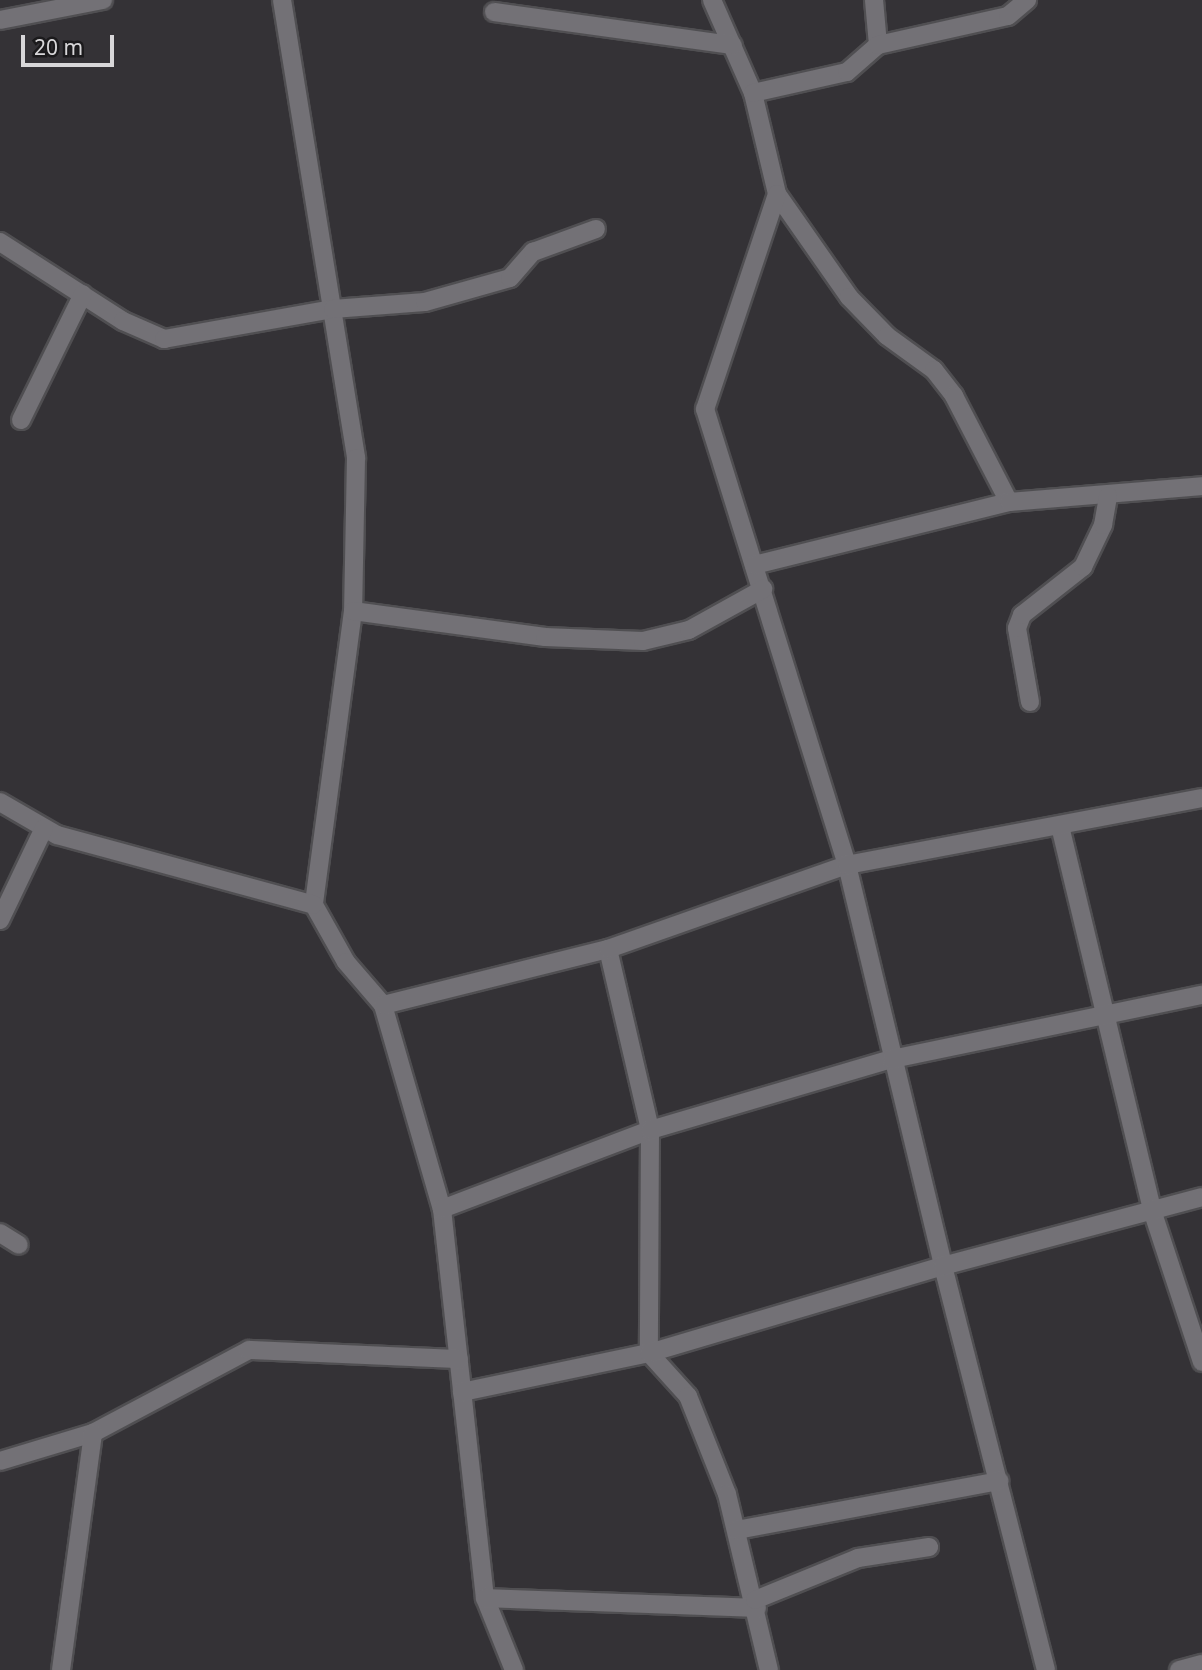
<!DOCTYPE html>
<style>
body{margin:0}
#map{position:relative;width:1202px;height:1670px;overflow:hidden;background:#343236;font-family:"Noto Sans",sans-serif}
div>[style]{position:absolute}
.roads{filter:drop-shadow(2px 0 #504f52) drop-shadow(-2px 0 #504f52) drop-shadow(0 2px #504f52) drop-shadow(0 -2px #504f52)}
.minor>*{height:18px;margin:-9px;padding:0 9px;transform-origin:9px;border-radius:9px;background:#737176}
span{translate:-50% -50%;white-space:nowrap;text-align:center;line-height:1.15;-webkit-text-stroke:6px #1b1a1c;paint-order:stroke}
.scale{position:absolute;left:21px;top:35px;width:93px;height:32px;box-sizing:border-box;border:4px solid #d8d7d9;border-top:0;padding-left:9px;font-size:21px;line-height:24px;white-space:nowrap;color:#d8d7d9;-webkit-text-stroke:5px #1b1a1c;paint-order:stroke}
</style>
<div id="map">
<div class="roads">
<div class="minor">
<div style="left:282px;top:0;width:464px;rotate:80.8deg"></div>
<div style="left:356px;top:458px;width:153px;rotate:91.1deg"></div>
<div style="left:353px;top:611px;width:297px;rotate:97.6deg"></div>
<div style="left:314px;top:905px;width:65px;rotate:60.7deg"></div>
<div style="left:346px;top:962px;width:57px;rotate:49.3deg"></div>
<div style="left:383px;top:1005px;width:212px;rotate:73.9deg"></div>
<div style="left:442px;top:1209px;width:391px;rotate:83.7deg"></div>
<div style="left:485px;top:1598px;width:78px;rotate:68.1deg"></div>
<div style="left:712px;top:0;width:102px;rotate:66.2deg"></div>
<div style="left:753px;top:93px;width:104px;rotate:76.6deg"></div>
<div style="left:777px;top:194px;width:126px;rotate:55deg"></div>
<div style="left:849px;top:297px;width:54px;rotate:45.7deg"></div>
<div style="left:887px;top:336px;width:58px;rotate:35.9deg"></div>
<div style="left:934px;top:370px;width:33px;rotate:52deg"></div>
<div style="left:954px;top:396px;width:119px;rotate:62.6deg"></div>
<div style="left:874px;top:0;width:45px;rotate:84.9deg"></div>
<div style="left:494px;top:12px;width:241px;rotate:7.9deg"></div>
<div style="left:0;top:20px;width:105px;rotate:-11deg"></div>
<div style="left:753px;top:93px;width:96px;rotate:-12.6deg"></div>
<div style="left:847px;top:72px;width:41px;rotate:-41.1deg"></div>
<div style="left:878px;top:45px;width:133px;rotate:-12.6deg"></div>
<div style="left:1008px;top:16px;width:25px;rotate:-40deg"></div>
<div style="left:777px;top:194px;width:227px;rotate:108.5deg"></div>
<div style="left:705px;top:409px;width:478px;rotate:72.7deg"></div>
<div style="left:847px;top:865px;width:412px;rotate:76.5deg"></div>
<div style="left:943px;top:1266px;width:417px;rotate:75.7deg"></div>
<div style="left:0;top:242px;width:146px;rotate:32.7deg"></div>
<div style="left:123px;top:321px;width:45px;rotate:23.7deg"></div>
<div style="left:164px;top:339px;width:172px;rotate:-10.1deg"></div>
<div style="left:333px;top:309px;width:92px;rotate:-4.4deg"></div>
<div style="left:425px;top:302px;width:88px;rotate:-15.8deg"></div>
<div style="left:510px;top:278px;width:35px;rotate:-49deg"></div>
<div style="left:533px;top:252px;width:67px;rotate:-20.1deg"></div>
<div style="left:21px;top:420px;width:140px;rotate:-63.8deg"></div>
<div style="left:754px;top:565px;width:263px;rotate:-13.9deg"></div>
<div style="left:1009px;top:502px;width:194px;rotate:-4.7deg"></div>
<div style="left:353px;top:611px;width:194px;rotate:7.7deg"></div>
<div style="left:545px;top:637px;width:98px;rotate:2.3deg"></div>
<div style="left:643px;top:641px;width:47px;rotate:-13.4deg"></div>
<div style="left:689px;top:630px;width:85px;rotate:-29deg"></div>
<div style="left:1030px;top:702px;width:75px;rotate:-100deg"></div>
<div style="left:1017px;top:628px;width:14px;rotate:-69deg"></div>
<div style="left:1022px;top:615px;width:78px;rotate:-38.2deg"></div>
<div style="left:1083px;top:567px;width:47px;rotate:-64.5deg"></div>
<div style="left:1103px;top:525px;width:29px;rotate:-80deg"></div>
<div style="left:0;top:802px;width:66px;rotate:30.1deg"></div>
<div style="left:57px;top:835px;width:266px;rotate:15.2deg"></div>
<div style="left:1060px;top:826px;width:395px;rotate:76.5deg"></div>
<div style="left:1152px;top:1210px;width:160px;rotate:71.8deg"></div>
<div style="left:0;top:920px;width:102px;rotate:-64.4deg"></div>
<div style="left:608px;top:949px;width:186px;rotate:76.9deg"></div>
<div style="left:650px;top:1130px;width:223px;rotate:90.3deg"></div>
<div style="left:649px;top:1353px;width:58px;rotate:47.8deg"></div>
<div style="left:688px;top:1396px;width:105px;rotate:68.3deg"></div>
<div style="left:727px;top:1494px;width:181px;rotate:76.6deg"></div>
<div style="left:383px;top:1005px;width:232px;rotate:-14deg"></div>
<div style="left:608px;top:949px;width:253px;rotate:-19.4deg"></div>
<div style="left:847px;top:865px;width:361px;rotate:-10.7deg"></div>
<div style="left:442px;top:1209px;width:222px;rotate:-20.8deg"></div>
<div style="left:650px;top:1130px;width:252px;rotate:-16.4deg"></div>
<div style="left:892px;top:1059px;width:317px;rotate:-11.7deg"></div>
<div style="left:0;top:1233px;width:22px;rotate:32deg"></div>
<div style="left:462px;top:1392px;width:191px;rotate:-11.8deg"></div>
<div style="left:649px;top:1353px;width:307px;rotate:-16.5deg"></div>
<div style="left:943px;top:1266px;width:268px;rotate:-14.9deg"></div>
<div style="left:0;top:1461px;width:97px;rotate:-16.8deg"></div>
<div style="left:93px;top:1433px;width:177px;rotate:-28deg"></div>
<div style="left:249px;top:1350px;width:210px;rotate:2.5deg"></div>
<div style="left:737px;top:1530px;width:267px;rotate:-10.6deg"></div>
<div style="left:485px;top:1598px;width:272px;rotate:2.1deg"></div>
<div style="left:755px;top:1600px;width:111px;rotate:-22.2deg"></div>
<div style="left:858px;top:1558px;width:72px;rotate:-8.8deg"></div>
<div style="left:61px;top:1670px;width:239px;rotate:-82.3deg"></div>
<div style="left:1179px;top:1670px;width:24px;rotate:-15deg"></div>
</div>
</div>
<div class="scale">20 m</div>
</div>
